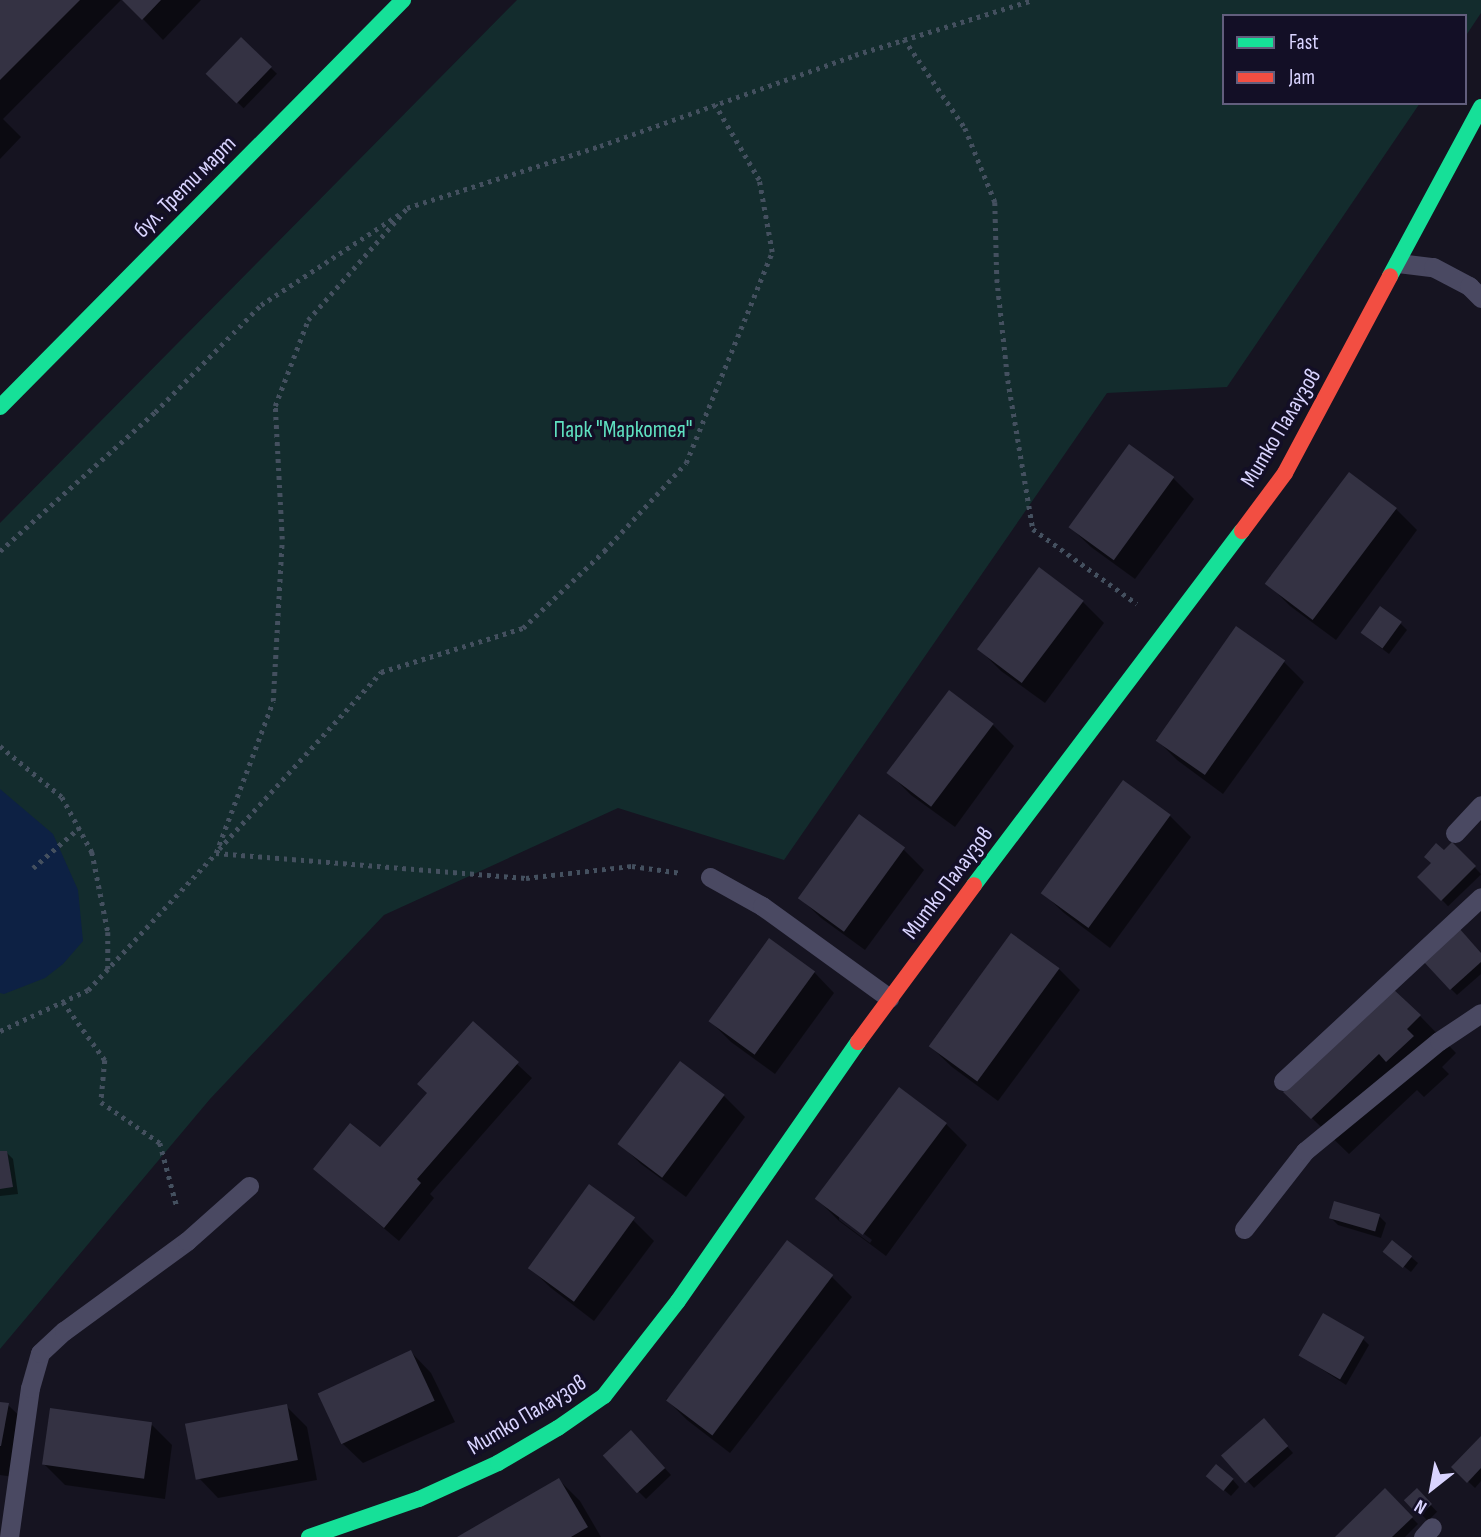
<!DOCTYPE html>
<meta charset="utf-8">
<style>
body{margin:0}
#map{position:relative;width:1481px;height:1537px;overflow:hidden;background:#161421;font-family:"Sofia Sans Condensed",sans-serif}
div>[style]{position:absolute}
.green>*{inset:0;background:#132c2d}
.water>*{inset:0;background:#0d2144}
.shadow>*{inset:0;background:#0007;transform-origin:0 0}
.building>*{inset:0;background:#343243;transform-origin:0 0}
.path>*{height:4.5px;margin-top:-2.25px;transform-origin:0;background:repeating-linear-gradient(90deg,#44505f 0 3.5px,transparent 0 8.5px)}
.lane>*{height:19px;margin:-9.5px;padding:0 9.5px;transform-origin:9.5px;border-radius:9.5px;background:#4a4962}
.fast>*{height:16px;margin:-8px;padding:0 8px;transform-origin:8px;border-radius:8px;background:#16e098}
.jam>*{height:16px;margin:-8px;padding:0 8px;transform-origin:8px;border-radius:8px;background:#f24e42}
span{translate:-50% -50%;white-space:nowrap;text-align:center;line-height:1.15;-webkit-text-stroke:7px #130f26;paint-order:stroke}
.street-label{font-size:23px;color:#d9d4ff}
.park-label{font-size:23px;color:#5fe0c0}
.legend{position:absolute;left:1222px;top:14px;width:245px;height:91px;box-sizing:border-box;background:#130f26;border:2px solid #625e7d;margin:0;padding:9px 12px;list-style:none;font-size:21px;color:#d9d4ff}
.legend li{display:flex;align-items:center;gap:14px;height:35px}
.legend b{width:35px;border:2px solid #625e7d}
.north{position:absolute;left:1397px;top:1453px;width:70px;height:70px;-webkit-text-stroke:5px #130f26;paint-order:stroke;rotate:211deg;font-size:19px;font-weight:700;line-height:28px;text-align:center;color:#d9d4ff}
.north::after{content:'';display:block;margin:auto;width:24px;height:32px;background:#d9d4ff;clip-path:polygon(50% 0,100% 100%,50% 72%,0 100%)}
</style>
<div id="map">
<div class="green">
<div style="clip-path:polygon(517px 0,1481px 0,1481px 13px,1465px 37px,1465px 16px,1224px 16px,1224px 103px,1420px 103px,1227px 387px,1107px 393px,784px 860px,618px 808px,384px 915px,210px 1099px,0 1349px,0 523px)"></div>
</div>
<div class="water">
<div style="clip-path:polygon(0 789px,53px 834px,78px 890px,83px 941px,63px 964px,45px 978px,4px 994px,0 993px)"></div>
</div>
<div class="shadow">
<div style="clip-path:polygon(0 0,121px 0,3px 119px,21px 137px,0 159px)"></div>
<div style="clip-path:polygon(125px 0,201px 0,163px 40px)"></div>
<div style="left:241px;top:39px;width:50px;height:48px;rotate:44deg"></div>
<div style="clip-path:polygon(1129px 446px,1173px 478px,1194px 499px,1135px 579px,1091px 547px,1070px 527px)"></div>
<div style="clip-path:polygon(1396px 509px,1417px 530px,1336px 640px,1290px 606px,1269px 585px)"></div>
<div style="clip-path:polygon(1039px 569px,1083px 602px,1104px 623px,1045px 703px,1001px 671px,980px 650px)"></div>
<div style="clip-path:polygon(1401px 624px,1407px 630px,1389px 654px,1368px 638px)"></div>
<div style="clip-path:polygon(1284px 662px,1304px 682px,1223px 794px,1177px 760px,1156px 739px)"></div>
<div style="clip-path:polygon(949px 693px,993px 725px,1014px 746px,955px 827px,911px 795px,890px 774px)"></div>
<div style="clip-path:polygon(1124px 782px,1170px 816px,1191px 837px,1110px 948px,1064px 913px,1043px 893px)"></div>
<div style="left:1452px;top:844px;width:42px;height:46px;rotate:46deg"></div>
<div style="clip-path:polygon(903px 849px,924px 870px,865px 950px,821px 918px,800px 898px)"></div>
<div style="clip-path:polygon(1481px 954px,1481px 974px,1457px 995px,1451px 989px)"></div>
<div style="clip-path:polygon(1059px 969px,1080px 990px,998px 1101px,952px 1067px,931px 1047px)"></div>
<div style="clip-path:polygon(814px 972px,834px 993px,775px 1074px,731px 1042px,710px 1021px)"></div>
<div style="clip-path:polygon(1420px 1016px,1456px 1053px,1442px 1067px,1449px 1074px,1424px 1097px,1417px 1090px,1349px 1154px,1285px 1092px)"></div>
<div style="clip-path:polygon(473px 1023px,532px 1078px,430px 1194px,434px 1198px,399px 1241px,329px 1182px,380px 1150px,429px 1094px)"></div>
<div style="clip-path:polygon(724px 1096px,745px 1117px,686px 1197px,641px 1164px,620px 1144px)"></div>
<div style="clip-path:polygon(evenodd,946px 1124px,967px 1145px,886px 1256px,839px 1221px,818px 1200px,946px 1124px,839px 1215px,872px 1240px,870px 1243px,839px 1220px,839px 1215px)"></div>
<div style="clip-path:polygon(0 1152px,6px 1152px,13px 1159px,18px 1194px,0 1196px)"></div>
<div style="clip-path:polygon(1379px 1216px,1386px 1223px,1381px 1238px,1338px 1225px,1331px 1218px)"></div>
<div style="clip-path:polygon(633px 1220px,654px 1241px,594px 1321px,551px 1288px,530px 1268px)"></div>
<div style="clip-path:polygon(1385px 1252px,1411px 1257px,1418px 1263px,1411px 1272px)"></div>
<div style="clip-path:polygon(831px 1276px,852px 1297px,730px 1453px,687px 1420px,666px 1399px)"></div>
<div style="clip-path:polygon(1363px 1339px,1369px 1345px,1346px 1385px,1300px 1355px)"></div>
<div style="clip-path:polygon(411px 1352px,431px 1373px,455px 1422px,363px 1463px,342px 1443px)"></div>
<div style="clip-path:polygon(0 1403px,8px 1405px,29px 1425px,20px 1478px,0 1475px)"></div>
<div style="clip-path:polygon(286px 1406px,307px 1427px,317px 1480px,218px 1498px,198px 1477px)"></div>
<div style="clip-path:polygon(152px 1425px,172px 1445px,165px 1499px,65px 1485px,44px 1464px)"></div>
<div style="clip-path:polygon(1270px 1427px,1293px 1453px,1254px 1488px,1225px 1456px)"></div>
<div style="clip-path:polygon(1481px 1438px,1481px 1481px,1475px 1488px,1453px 1467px)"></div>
<div style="clip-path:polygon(638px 1439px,671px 1475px,646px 1499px,639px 1492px)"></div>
<div style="clip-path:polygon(559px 1480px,580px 1501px,601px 1537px,460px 1537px)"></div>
<div style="clip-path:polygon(1233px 1480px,1239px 1487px,1231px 1496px,1215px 1482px)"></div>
<div style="clip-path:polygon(1385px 1490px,1418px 1524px,1405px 1537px,1337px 1537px)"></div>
<div style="left:1417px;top:1491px;width:29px;height:13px;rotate:46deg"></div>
</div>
<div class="building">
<div style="clip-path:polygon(0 0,80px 0,0 80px)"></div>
<div style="clip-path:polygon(122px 0,161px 0,142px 20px)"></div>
<div style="left:241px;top:37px;width:43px;height:51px;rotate:44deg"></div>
<div style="left:1129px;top:444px;width:56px;height:103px;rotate:36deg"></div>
<div style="left:1349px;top:472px;width:60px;height:140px;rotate:37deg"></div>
<div style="left:1039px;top:567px;width:56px;height:103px;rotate:37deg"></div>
<div style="left:1380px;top:606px;width:27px;height:33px;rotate:36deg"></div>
<div style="left:1236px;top:626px;width:60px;height:140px;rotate:35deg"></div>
<div style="left:949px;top:690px;width:56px;height:104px;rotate:37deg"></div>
<div style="left:1123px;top:780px;width:59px;height:140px;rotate:36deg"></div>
<div style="left:859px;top:814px;width:57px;height:104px;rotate:36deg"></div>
<div style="clip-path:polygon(1452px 842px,1476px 866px,1441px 901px,1417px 877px,1431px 863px,1424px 857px,1436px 843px,1444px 850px)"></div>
<div style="clip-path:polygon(1459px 928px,1481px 953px,1481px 962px,1450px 990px,1423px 961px)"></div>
<div style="left:1011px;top:933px;width:60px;height:140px;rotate:36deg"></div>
<div style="left:769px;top:938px;width:57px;height:103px;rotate:36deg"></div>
<div style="clip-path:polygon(1392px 988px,1421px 1015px,1407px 1029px,1414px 1036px,1386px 1062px,1379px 1054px,1311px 1119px,1283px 1092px)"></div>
<div style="clip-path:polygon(473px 1021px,519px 1062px,417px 1179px,421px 1183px,384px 1228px,313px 1169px,350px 1123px,380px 1147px,427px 1093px,417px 1084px)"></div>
<div style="left:680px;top:1061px;width:56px;height:104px;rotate:37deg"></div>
<div style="left:899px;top:1087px;width:60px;height:140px;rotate:37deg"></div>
<div style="clip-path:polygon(0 1151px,7px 1151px,13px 1187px,0 1189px)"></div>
<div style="left:589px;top:1184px;width:57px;height:104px;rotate:36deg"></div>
<div style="left:1334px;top:1201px;width:48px;height:18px;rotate:16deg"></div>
<div style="left:787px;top:1240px;width:58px;height:201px;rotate:37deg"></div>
<div style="left:1392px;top:1240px;width:26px;height:15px;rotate:39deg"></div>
<div style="left:1323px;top:1313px;width:48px;height:49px;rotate:30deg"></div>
<div style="left:411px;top:1350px;width:56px;height:103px;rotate:65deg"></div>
<div style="clip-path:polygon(0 1402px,9px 1403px,1px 1446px,0 1446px)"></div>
<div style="left:287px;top:1404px;width:57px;height:104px;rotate:79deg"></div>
<div style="left:50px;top:1408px;width:103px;height:57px;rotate:8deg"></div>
<div style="left:1264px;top:1418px;width:37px;height:57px;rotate:49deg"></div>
<div style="left:631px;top:1430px;width:51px;height:38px;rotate:48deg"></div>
<div style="clip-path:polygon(1481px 1436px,1481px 1468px,1467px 1483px,1451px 1467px)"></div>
<div style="left:1216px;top:1464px;width:23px;height:16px;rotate:40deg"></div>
<div style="clip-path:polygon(559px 1478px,588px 1527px,571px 1537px,457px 1537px)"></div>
<div style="clip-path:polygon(1385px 1488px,1413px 1517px,1392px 1537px,1335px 1537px)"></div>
<div style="left:1417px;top:1488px;width:22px;height:18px;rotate:47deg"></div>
</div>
<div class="path">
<div style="left:904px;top:39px;width:108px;rotate:55.6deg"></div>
<div style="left:965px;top:128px;width:80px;rotate:67.9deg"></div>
<div style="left:995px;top:202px;width:77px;rotate:88.5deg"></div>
<div style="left:997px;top:279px;width:102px;rotate:83.8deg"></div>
<div style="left:1008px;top:380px;width:151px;rotate:80.5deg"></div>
<div style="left:1033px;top:529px;width:128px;rotate:35.8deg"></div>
<div style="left:0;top:551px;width:208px;rotate:-41.9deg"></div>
<div style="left:155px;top:412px;width:151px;rotate:-45.3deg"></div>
<div style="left:261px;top:305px;width:168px;rotate:-33.3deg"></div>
<div style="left:0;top:746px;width:80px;rotate:39.4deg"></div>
<div style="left:62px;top:797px;width:63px;rotate:61.4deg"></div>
<div style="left:92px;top:852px;width:82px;rotate:78.7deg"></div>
<div style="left:108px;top:932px;width:37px;rotate:90deg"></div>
<div style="left:219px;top:849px;width:240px;rotate:-47.5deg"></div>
<div style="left:381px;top:672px;width:149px;rotate:-17.2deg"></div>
<div style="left:523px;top:628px;width:112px;rotate:-43.5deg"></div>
<div style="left:604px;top:551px;width:120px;rotate:-47deg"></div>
<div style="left:686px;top:463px;width:228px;rotate:-67.8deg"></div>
<div style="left:772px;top:252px;width:73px;rotate:-100.2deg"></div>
<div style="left:759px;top:180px;width:87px;rotate:-120.4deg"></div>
<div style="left:216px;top:853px;width:311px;rotate:4.6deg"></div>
<div style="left:526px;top:878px;width:107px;rotate:-6.5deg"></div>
<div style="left:632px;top:866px;width:50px;rotate:8deg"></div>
<div style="left:33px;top:868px;width:61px;rotate:-41deg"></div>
<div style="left:63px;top:1002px;width:72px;rotate:54.1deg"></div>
<div style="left:105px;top:1060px;width:42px;rotate:95.4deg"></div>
<div style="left:101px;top:1102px;width:72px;rotate:34.8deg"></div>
<div style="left:160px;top:1143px;width:66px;rotate:75.1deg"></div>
<div style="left:0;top:1031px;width:97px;rotate:-25deg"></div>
<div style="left:88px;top:990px;width:187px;rotate:-46.9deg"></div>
<div style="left:216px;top:853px;width:162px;rotate:-69.4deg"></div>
<div style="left:273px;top:701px;width:162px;rotate:-86.8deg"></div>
<div style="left:282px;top:539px;width:133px;rotate:-93deg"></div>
<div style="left:275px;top:406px;width:92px;rotate:-69deg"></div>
<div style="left:308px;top:320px;width:149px;rotate:-48.5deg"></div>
<div style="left:407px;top:208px;width:203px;rotate:-17.8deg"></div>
<div style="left:600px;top:146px;width:271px;rotate:-19.6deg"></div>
<div style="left:855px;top:55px;width:186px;rotate:-17.2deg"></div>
</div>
<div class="lane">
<div style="left:1398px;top:263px;width:35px;rotate:7deg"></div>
<div style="left:1433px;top:267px;width:41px;rotate:27.8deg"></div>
<div style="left:1469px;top:286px;width:17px;rotate:45deg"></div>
<div style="left:1455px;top:833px;width:38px;rotate:-47deg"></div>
<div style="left:710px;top:877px;width:60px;rotate:29.1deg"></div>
<div style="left:762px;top:906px;width:157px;rotate:35.9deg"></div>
<div style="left:1283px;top:1081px;width:270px;rotate:-42.9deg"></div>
<div style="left:1244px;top:1229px;width:99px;rotate:-52deg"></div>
<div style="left:1305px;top:1151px;width:173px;rotate:-39.4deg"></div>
<div style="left:1439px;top:1041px;width:50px;rotate:-33.7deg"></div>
<div style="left:9px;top:1537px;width:150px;rotate:-82deg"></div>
<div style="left:30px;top:1388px;width:36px;rotate:-74deg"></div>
<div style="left:40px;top:1353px;width:33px;rotate:-43deg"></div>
<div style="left:64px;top:1331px;width:152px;rotate:-36.2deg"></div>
<div style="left:187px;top:1241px;width:83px;rotate:-41.6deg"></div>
<div style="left:1423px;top:1537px;width:13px;rotate:-48deg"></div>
</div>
<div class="fast">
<div style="left:1390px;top:276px;width:192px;rotate:-61.7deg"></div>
<div style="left:0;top:407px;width:573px;rotate:-45.28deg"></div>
<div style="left:974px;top:885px;width:444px;rotate:-52.9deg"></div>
<div style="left:309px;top:1537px;width:116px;rotate:-19.1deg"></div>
<div style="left:419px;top:1499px;width:87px;rotate:-24.5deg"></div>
<div style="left:498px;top:1463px;width:69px;rotate:-30.3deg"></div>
<div style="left:558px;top:1428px;width:56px;rotate:-34.8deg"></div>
<div style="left:604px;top:1396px;width:120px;rotate:-52.1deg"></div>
<div style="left:678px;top:1301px;width:315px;rotate:-55.2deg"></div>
</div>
<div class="jam">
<div style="left:1242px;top:531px;width:72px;rotate:-53.4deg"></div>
<div style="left:1285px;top:473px;width:223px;rotate:-61.9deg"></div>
<div style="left:858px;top:1042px;width:195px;rotate:-53.5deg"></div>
</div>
<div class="street-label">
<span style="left:185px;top:187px;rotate:-45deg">бул. Трети март</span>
<span style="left:1281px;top:428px;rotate:-59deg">Митко Палаузов</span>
<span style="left:948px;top:883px;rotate:-53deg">Митко Палаузов</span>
<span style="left:527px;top:1415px;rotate:-31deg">Митко Палаузов</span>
</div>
<div class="park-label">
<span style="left:623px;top:430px">Парк "Маркотея"</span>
</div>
<ul class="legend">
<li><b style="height:9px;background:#16e098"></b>Fast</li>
<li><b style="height:9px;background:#f24e42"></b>Jam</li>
</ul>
<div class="north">N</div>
</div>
